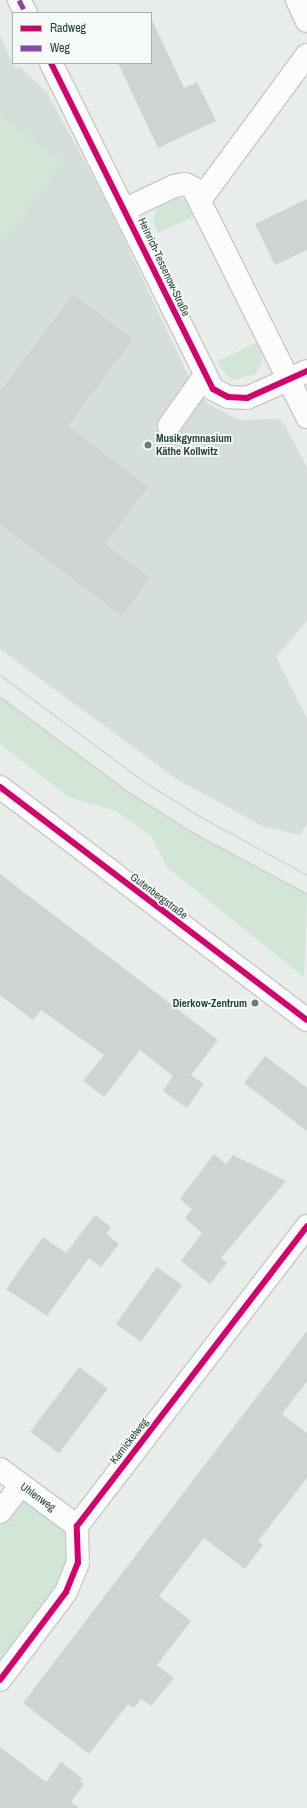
<!DOCTYPE html>
<meta charset="utf-8">
<style>
body{margin:0}
#map{position:relative;width:307px;height:1808px;overflow:hidden;background:#e8edea;font-family:"Archivo Narrow",sans-serif}
div>[style]{position:absolute}
.built>*{inset:0;background:#d6deda}
.green>*{inset:0;background:#d1e6d6}
.building>*{inset:0;background:#cfd4d2;transform-origin:0 0}
.roads{filter:drop-shadow(1px 0 #c5cac7) drop-shadow(-1px 0 #c5cac7) drop-shadow(0 1px #c5cac7) drop-shadow(0 -1px #c5cac7)}
.minor>*{height:22px;margin:-11px;padding:0 11px;transform-origin:11px;border-radius:11px;background:#fcfcfc}
.tram>*{height:1px;margin:-0.5px;padding:0 0.5px;transform-origin:0.5px;border-radius:0.5px;background:#c9cdcb}
.quiet>*{height:5px;margin-top:-2.5px;transform-origin:0;background:repeating-linear-gradient(90deg,#8e44ad 0 10px,transparent 0 15px)}
.cycleway>*{height:6px;margin:-3px;padding:0 3px;transform-origin:3px;border-radius:3px;background:#d6006c}
.dots>*{width:11px;height:11px;translate:-50% -50%;box-sizing:border-box;border:2px solid #f6fbf8;border-radius:50%}
span{translate:-50% -50%;white-space:nowrap;text-align:center;line-height:1.15;-webkit-text-stroke:3.5px #f6fbf8;paint-order:stroke}
.street-label{font-size:11px;color:#244138}
.poi-label{font-size:11px;color:#244138;font-weight:700}
.left{translate:0 -50%;text-align:left}
.right{translate:-100% -50%;text-align:right}
.legend{position:absolute;left:12px;top:12px;width:140px;height:52px;box-sizing:border-box;background:#f6fbf8;border:1px solid #a2b1ab;margin:0;padding:5px 7px;list-style:none;font-size:12px;color:#244138}
.legend li{display:flex;align-items:center;gap:8px;height:20px}
.legend b{width:20px;border:1px solid #a2b1ab}
</style>
<div id="map">
<div class="built">
<div style="clip-path:polygon(0 36px,15px 68px,21px 68px,47px 93px,103px 195px,195px 390px,208px 404px,239px 420px,277px 419px,283px 422px,307px 467px,307px 621px,276px 657px,307px 719px,307px 824px,300px 835px,262px 826px,175px 778px,0 649px)"></div>
</div>
<div class="green">
<div style="clip-path:polygon(0 116px,63px 163px,3px 243px,0 241px)"></div>
<div style="clip-path:polygon(178px 197px,187px 200px,199px 214px,158px 233px,153px 221px,156px 211px,162px 203px)"></div>
<div style="clip-path:polygon(260px 341px,262px 363px,255px 374px,233px 380px,222px 370px,218px 361px)"></div>
<div style="clip-path:polygon(0 697px,130px 793px,190px 831px,307px 894px,304px 977px,167px 867px,151px 836px,116px 811px,69px 797px,0 744px)"></div>
<div style="clip-path:polygon(21px 1485px,77px 1526px,78px 1563px,0 1680px,0 1512px)"></div>
</div>
<div class="building">
<div style="clip-path:polygon(151px 18px,184px 88px,197px 82px,216px 121px,158px 148px,118px 63px,151px 63px)"></div>
<div style="clip-path:polygon(307px 199px,307px 250px,275px 265px,255px 224px)"></div>
<div style="clip-path:polygon(73px 294px,133px 339px,68px 426px,148px 487px,105px 544px,150px 578px,122px 616px,0 524px,0 391px)"></div>
<div style="clip-path:polygon(0 874px,218px 1040px,191px 1075px,204px 1084px,187px 1108px,163px 1091px,173px 1076px,140px 1050px,104px 1097px,83px 1081px,104px 1055px,41px 1010px,33px 1020px,0 995px)"></div>
<div style="clip-path:polygon(265px 1056px,307px 1088px,307px 1131px,244px 1083px)"></div>
<div style="clip-path:polygon(214px 1154px,226px 1164px,233px 1155px,286px 1181px,221px 1258px,227px 1263px,210px 1284px,181px 1261px,202px 1233px,185px 1218px,192px 1209px,180px 1199px)"></div>
<div style="clip-path:polygon(95px 1215px,111px 1227px,106px 1234px,119px 1244px,101px 1267px,89px 1258px,47px 1316px,6px 1289px,43px 1237px,66px 1253px)"></div>
<div style="left:157px;top:1267px;width:31px;height:70px;rotate:36deg"></div>
<div style="clip-path:polygon(307px 1331px,307px 1381px,282px 1414px,307px 1433px,307px 1478px,258px 1541px,263px 1545px,245px 1569px,204px 1538px,159px 1596px,191px 1621px,157px 1665px,174px 1678px,151px 1706px,141px 1699px,134px 1708px,128px 1704px,89px 1754px,23px 1703px)"></div>
<div style="left:79px;top:1367px;width:36px;height:81px;rotate:37deg"></div>
<div style="clip-path:polygon(0 1747px,46px 1782px,61px 1762px,82px 1778px,80px 1781px,84px 1784px,71px 1802px,79px 1808px,0 1808px)"></div>
</div>
<div class="roads">
<div class="minor">
<div style="left:19px;top:0;width:15px;rotate:62deg"></div>
<div style="left:297px;top:0;width:23px;rotate:65deg"></div>
<div style="left:51px;top:63px;width:364px;rotate:63.6deg"></div>
<div style="left:213px;top:389px;width:17px;rotate:28deg"></div>
<div style="left:228px;top:397px;width:19px;rotate:3deg"></div>
<div style="left:247px;top:398px;width:66px;rotate:-24.2deg"></div>
<div style="left:200px;top:200px;width:180px;rotate:-53.6deg"></div>
<div style="left:126px;top:209px;width:53px;rotate:-25.6deg"></div>
<div style="left:174px;top:186px;width:11px;rotate:-10deg"></div>
<div style="left:185px;top:184px;width:9px;rotate:27deg"></div>
<div style="left:193px;top:188px;width:256px;rotate:63.5deg"></div>
<div style="left:169px;top:426px;width:62px;rotate:-54.8deg"></div>
<div style="left:0;top:787px;width:385px;rotate:37.2deg"></div>
<div style="left:0;top:1469px;width:96px;rotate:36.5deg"></div>
<div style="left:0;top:1512px;width:34px;rotate:-52deg"></div>
<div style="left:0;top:1680px;width:110px;rotate:-53.1deg"></div>
<div style="left:66px;top:1592px;width:31px;rotate:-68deg"></div>
<div style="left:78px;top:1563px;width:37px;rotate:-92deg"></div>
<div style="left:77px;top:1526px;width:378px;rotate:-52.5deg"></div>
</div>
</div>
<div class="tram">
<div style="left:0;top:675px;width:178px;rotate:36.5deg"></div>
<div style="left:143px;top:781px;width:66px;rotate:32deg"></div>
<div style="left:199px;top:816px;width:123px;rotate:28.6deg"></div>
<div style="left:0;top:697px;width:162px;rotate:36.4deg"></div>
<div style="left:130px;top:793px;width:71px;rotate:32.3deg"></div>
<div style="left:190px;top:831px;width:133px;rotate:28.3deg"></div>
</div>
<div class="quiet">
<div style="left:19px;top:0;width:15px;rotate:62deg"></div>
</div>
<div class="cycleway">
<div style="left:51px;top:63px;width:364px;rotate:63.6deg"></div>
<div style="left:213px;top:389px;width:17px;rotate:28deg"></div>
<div style="left:228px;top:397px;width:19px;rotate:3deg"></div>
<div style="left:247px;top:398px;width:66px;rotate:-24.2deg"></div>
<div style="left:0;top:787px;width:385px;rotate:37.2deg"></div>
<div style="left:0;top:1680px;width:110px;rotate:-53.1deg"></div>
<div style="left:66px;top:1592px;width:31px;rotate:-68deg"></div>
<div style="left:78px;top:1563px;width:37px;rotate:-92deg"></div>
<div style="left:77px;top:1526px;width:378px;rotate:-52.5deg"></div>
</div>
<div class="dots">
<div style="left:148px;top:445px;background:#697d76"></div>
<div style="left:255px;top:1003px;background:#697d76"></div>
</div>
<div class="street-label">
<span style="left:164px;top:267px;rotate:65deg">Heinrich-Tessenow-Straße</span>
<span style="left:159px;top:896px;rotate:37deg">Gutenbergstraße</span>
<span style="left:129px;top:1441px;rotate:-52deg">Karnickelweg</span>
<span style="left:38px;top:1497px;rotate:36deg">Uhlenweg</span>
</div>
<div class="poi-label">
<span class="left" style="left:156px;top:445px">Musikgymnasium<br>Käthe Kollwitz</span>
<span class="right" style="left:247px;top:1003px">Dierkow-Zentrum</span>
</div>
<ul class="legend">
<li><b style="height:5px;background:#d6006c"></b>Radweg</li>
<li><b style="height:5px;background:#8e44ad"></b>Weg</li>
</ul>
</div>
